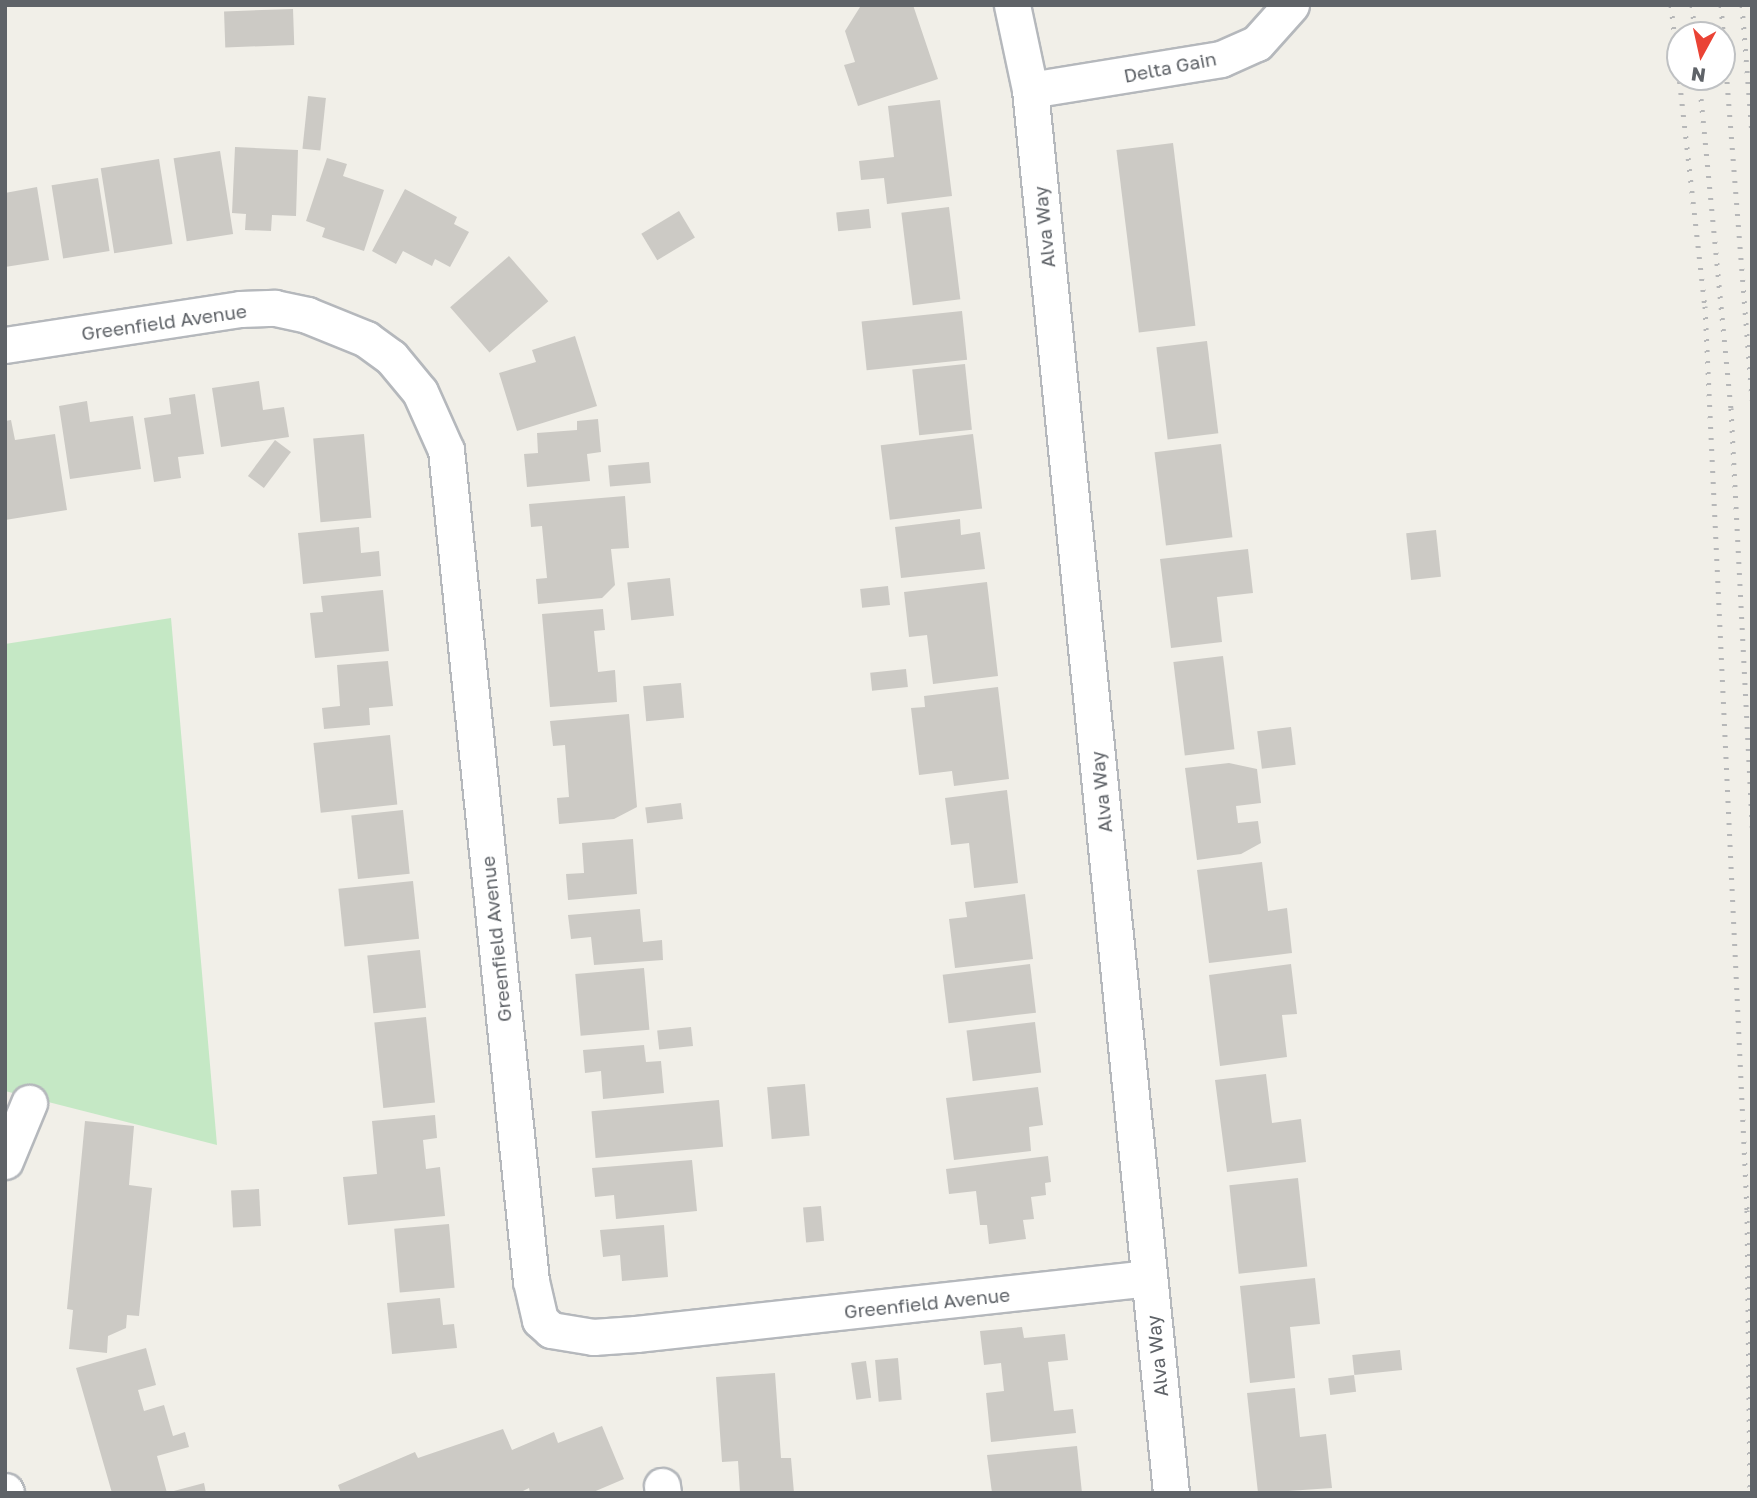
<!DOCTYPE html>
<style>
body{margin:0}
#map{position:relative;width:1757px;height:1498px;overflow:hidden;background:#f1efe8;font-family:"Golos Text",sans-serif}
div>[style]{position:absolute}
.green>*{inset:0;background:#c5e8c5}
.building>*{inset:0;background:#cccac5;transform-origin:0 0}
.roads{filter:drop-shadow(2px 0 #b5b8bc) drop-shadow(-2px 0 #b5b8bc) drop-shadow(0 2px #b5b8bc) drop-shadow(0 -2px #b5b8bc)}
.minor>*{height:35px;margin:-17.5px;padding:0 17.5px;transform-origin:17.5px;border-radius:17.5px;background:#fff}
.rail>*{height:5px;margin-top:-2.5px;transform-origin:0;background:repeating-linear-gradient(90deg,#b6b7b8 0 2px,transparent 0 11px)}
span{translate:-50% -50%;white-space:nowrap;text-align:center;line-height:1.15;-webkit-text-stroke:7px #fff;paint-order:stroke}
.street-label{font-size:19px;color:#5f6368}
.frame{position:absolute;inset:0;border:7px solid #5f6368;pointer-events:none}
.north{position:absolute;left:1666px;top:21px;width:70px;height:70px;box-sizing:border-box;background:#fff;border:2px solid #bfc1c3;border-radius:50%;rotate:188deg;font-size:19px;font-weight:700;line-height:28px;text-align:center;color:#5f6368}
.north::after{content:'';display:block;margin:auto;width:24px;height:32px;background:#ea4335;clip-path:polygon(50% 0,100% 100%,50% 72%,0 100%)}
</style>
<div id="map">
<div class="green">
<div style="clip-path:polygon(171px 618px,217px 1145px,5px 1091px,5px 644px)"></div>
</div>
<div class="building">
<div style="clip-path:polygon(866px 5px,913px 5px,938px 79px,858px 106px,844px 65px,855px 62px,845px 31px,860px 7px)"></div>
<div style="left:293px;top:9px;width:36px;height:69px;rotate:88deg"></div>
<div style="left:308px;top:96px;width:18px;height:53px;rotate:6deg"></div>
<div style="clip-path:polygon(940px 100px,952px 196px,887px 204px,884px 178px,861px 180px,859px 161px,894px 157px,888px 106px)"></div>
<div style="left:1173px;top:143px;width:184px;height:57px;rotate:83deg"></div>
<div style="clip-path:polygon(235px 147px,298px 150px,296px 216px,272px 215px,271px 231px,245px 230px,246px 214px,232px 213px)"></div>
<div style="left:220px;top:151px;width:84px;height:47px;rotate:81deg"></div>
<div style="clip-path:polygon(327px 158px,347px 164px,343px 176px,384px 190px,364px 251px,322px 237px,325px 228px,306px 221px)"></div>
<div style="left:159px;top:159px;width:86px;height:59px;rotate:81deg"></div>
<div style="left:98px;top:178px;width:74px;height:47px;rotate:81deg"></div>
<div style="clip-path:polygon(37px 187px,49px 260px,5px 267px,5px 193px)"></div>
<div style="clip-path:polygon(405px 189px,457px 217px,454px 224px,469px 232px,450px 267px,435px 259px,432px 266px,403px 251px,396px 264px,372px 251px)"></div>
<div style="left:949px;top:207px;width:93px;height:48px;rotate:83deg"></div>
<div style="left:869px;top:209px;width:19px;height:33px;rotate:84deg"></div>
<div style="left:679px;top:211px;width:31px;height:44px;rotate:59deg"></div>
<div style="left:509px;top:256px;width:60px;height:78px;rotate:49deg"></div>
<div style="left:962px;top:311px;width:49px;height:101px;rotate:84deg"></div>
<div style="clip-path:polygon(575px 336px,597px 406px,517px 431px,499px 373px,536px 362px,532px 350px)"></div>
<div style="left:1207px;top:341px;width:93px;height:51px;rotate:83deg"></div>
<div style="left:965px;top:364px;width:66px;height:53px;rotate:84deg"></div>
<div style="clip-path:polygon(259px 381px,263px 410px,284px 407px,289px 437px,221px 447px,212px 388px)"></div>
<div style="clip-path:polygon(195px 394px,204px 454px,178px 457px,181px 478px,154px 482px,144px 418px,171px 414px,169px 398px)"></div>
<div style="clip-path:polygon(87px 401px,90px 422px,133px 416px,141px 469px,70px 479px,59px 406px)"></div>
<div style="clip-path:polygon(598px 419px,601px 452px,587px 454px,590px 481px,527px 487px,524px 454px,538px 453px,537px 433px,577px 430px,577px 421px)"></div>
<div style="clip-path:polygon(11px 420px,15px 440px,55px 434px,67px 510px,5px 520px,5px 421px)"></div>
<div style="left:364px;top:434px;width:84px;height:51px;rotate:85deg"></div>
<div style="left:973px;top:434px;width:75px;height:93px;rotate:83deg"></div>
<div style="left:275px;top:440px;width:20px;height:45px;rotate:37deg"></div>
<div style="left:1221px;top:444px;width:94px;height:67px;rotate:83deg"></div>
<div style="left:649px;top:462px;width:21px;height:41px;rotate:85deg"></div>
<div style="clip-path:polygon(625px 496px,629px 548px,611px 549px,615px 585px,602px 598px,538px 604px,536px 579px,547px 578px,542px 526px,531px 527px,529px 504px)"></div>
<div style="clip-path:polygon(960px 519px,961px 535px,980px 532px,985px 569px,901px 578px,895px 527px)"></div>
<div style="clip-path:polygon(359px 527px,361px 553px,379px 551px,381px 576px,303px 584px,298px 533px)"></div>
<div style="left:1436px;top:530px;width:47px;height:30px;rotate:84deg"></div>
<div style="clip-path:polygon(1248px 549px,1253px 593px,1217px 597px,1222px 642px,1171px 648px,1160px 559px)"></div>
<div style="left:670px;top:578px;width:38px;height:43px;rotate:84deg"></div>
<div style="clip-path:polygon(987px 582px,998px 676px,933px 684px,927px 635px,909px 637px,904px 592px)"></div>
<div style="left:888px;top:586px;width:19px;height:28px;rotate:84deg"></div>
<div style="clip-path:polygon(383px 590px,389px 651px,315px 658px,310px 613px,323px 612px,321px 596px)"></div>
<div style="clip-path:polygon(603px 609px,605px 630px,594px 631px,598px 672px,615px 670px,617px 702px,550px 707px,542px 614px)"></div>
<div style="left:1223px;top:656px;width:94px;height:50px;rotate:83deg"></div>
<div style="clip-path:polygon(388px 661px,393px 706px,369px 708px,370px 725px,324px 729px,322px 708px,340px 706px,337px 665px)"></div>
<div style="left:906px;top:669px;width:18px;height:36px;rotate:84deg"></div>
<div style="left:681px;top:683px;width:35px;height:38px;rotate:85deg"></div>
<div style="clip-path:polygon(998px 687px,1009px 779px,954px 786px,952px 771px,919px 775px,911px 708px,925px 707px,924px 696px)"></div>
<div style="clip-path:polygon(629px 714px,637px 807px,614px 819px,559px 824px,557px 798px,569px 797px,565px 745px,553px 746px,550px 721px)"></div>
<div style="left:1291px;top:727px;width:38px;height:34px;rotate:83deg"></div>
<div style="left:390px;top:735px;width:70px;height:77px;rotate:84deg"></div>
<div style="clip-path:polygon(1229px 763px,1257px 769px,1261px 803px,1236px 806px,1238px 823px,1258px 821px,1261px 843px,1241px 854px,1197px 860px,1185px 768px)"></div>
<div style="clip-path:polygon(1007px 790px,1018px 883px,974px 888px,969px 843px,951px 845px,945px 798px)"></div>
<div style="left:681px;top:803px;width:16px;height:36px;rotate:83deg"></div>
<div style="left:403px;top:810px;width:64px;height:52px;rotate:84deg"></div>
<div style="clip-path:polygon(633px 839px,637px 894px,568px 900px,566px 874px,584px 873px,582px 843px)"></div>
<div style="clip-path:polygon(1262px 862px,1268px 911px,1287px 908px,1292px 953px,1209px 963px,1197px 870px)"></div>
<div style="left:413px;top:881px;width:58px;height:75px;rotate:84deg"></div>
<div style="clip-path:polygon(1025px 894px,1033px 959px,955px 968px,949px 919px,967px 917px,965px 902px)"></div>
<div style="clip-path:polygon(640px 909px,643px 942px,662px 940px,663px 960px,594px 965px,591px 937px,571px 939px,568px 915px)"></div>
<div style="left:420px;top:950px;width:58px;height:53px;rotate:84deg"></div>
<div style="left:1030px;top:964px;width:49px;height:88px;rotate:83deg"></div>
<div style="clip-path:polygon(1291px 964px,1297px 1014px,1282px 1015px,1287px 1057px,1220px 1066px,1209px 975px)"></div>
<div style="left:644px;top:968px;width:62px;height:69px;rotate:85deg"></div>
<div style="left:426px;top:1017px;width:86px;height:52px;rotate:84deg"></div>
<div style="left:1035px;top:1022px;width:51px;height:69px;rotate:83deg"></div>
<div style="left:691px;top:1027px;width:19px;height:34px;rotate:84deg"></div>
<div style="clip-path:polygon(644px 1045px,646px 1062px,661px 1061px,664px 1093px,603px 1099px,601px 1071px,585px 1073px,583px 1050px)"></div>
<div style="clip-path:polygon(1266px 1074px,1272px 1123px,1301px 1119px,1306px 1162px,1227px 1172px,1215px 1080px)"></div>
<div style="left:805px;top:1084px;width:52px;height:38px;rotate:85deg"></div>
<div style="clip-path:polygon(1038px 1087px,1043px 1125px,1029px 1127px,1031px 1151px,954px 1160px,946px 1098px)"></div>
<div style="left:719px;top:1100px;width:47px;height:128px;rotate:85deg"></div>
<div style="clip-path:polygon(435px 1115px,437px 1138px,423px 1140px,426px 1169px,440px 1167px,445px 1216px,348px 1225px,343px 1177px,377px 1174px,372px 1121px)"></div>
<div style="clip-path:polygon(85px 1121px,134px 1126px,129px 1185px,152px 1188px,139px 1316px,127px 1315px,126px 1328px,108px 1336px,107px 1353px,69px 1349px,73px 1310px,67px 1309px)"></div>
<div style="clip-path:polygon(1048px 1156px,1051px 1182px,1045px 1183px,1046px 1195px,1031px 1197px,1034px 1219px,1023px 1220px,1026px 1239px,989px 1244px,987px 1225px,980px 1225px,976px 1191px,949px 1194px,946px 1169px)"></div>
<div style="clip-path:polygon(692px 1160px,697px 1211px,616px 1219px,614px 1195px,595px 1197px,592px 1168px)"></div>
<div style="left:1298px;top:1178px;width:89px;height:69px;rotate:84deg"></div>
<div style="left:259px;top:1189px;width:37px;height:28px;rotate:87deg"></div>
<div style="left:821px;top:1206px;width:35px;height:18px;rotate:85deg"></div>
<div style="left:449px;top:1224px;width:64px;height:55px;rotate:85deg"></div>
<div style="clip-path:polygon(664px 1225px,668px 1277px,622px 1281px,620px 1255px,603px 1257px,600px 1230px)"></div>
<div style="clip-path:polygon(1315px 1278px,1320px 1324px,1290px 1327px,1295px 1378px,1250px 1383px,1240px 1286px)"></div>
<div style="clip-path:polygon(440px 1298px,443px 1325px,454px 1324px,457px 1348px,392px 1354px,387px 1303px)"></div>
<div style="clip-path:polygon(1022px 1327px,1024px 1338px,1065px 1334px,1068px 1360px,1048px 1362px,1054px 1411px,1073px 1409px,1076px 1433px,991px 1442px,986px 1393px,1004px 1391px,1001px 1363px,984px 1365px,980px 1331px)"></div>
<div style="clip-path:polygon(146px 1348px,156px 1385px,138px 1390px,144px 1411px,164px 1405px,173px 1436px,185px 1432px,189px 1447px,157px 1456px,167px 1493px,112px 1493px,76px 1368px)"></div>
<div style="left:1400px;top:1350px;width:20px;height:48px;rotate:84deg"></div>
<div style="left:898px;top:1358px;width:42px;height:23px;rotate:85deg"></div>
<div style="left:866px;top:1361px;width:37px;height:15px;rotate:82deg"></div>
<div style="clip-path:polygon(775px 1373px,781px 1458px,791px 1458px,794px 1493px,740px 1493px,738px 1461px,722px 1462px,716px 1377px)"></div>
<div style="left:1354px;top:1375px;width:17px;height:26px;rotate:83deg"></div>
<div style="clip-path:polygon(1295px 1388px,1300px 1437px,1326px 1434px,1332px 1488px,1258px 1493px,1247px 1393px)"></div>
<div style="clip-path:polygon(602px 1426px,624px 1479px,591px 1493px,530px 1493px,529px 1488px,519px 1493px,341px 1493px,338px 1485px,415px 1452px,418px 1458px,503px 1429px,512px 1450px,554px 1432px,558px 1443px)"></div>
<div style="clip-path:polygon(1077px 1446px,1082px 1493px,992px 1493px,987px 1455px)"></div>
<div style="clip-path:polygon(204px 1483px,206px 1493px,170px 1493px,170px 1492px)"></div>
</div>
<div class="roads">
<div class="minor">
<div style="left:1012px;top:5px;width:87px;rotate:78deg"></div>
<div style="left:1030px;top:90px;width:1410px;rotate:84.26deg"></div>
<div style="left:1030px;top:90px;width:193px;rotate:-9.2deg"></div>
<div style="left:1221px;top:59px;width:39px;rotate:-24deg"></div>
<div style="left:1257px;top:43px;width:51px;rotate:-48.2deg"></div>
<div style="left:5px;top:345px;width:238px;rotate:-8.7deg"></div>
<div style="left:240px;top:309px;width:35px;rotate:-2deg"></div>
<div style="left:275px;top:308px;width:33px;rotate:12deg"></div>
<div style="left:307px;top:315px;width:64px;rotate:22.1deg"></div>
<div style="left:366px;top:339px;width:31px;rotate:36deg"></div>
<div style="left:391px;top:357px;width:45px;rotate:50.4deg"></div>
<div style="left:420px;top:392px;width:64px;rotate:65.9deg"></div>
<div style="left:446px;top:450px;width:835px;rotate:84.16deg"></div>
<div style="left:531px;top:1281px;width:40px;rotate:77deg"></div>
<div style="left:540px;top:1320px;width:15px;rotate:42deg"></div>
<div style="left:551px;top:1330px;width:43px;rotate:9.5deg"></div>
<div style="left:593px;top:1337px;width:43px;rotate:-4deg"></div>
<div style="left:636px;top:1334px;width:516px;rotate:-6.23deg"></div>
<div style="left:5px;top:1161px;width:63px;rotate:-67.5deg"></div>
<div style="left:662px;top:1486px;width:7px;rotate:82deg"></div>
<div style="left:5px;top:1491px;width:2px;rotate:63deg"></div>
</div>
</div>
<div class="rail">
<div style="left:1671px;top:5px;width:303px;rotate:83.6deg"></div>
<div style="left:1705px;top:306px;width:905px;rotate:87.34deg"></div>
<div style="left:1747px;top:1210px;width:283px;rotate:89.4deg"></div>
<div style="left:1692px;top:5px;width:30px;rotate:84deg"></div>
<div style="left:1721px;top:5px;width:396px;rotate:85.5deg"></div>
<div style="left:1742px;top:5px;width:130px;rotate:85.6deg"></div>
<div style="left:1699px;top:77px;width:333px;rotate:84.5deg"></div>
<div style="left:1731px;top:408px;width:422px;rotate:87.1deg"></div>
</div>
<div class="street-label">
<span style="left:1170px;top:67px;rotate:-11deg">Delta Gain</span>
<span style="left:1044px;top:227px;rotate:-96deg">Alva Way</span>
<span style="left:164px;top:322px;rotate:-8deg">Greenfield Avenue</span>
<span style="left:1101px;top:792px;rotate:-96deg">Alva Way</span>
<span style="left:496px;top:939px;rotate:-96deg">Greenfield Avenue</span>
<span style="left:927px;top:1303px;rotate:-6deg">Greenfield Avenue</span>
<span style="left:1157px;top:1356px;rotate:-96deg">Alva Way</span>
</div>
<div class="frame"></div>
<div class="north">N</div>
</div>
